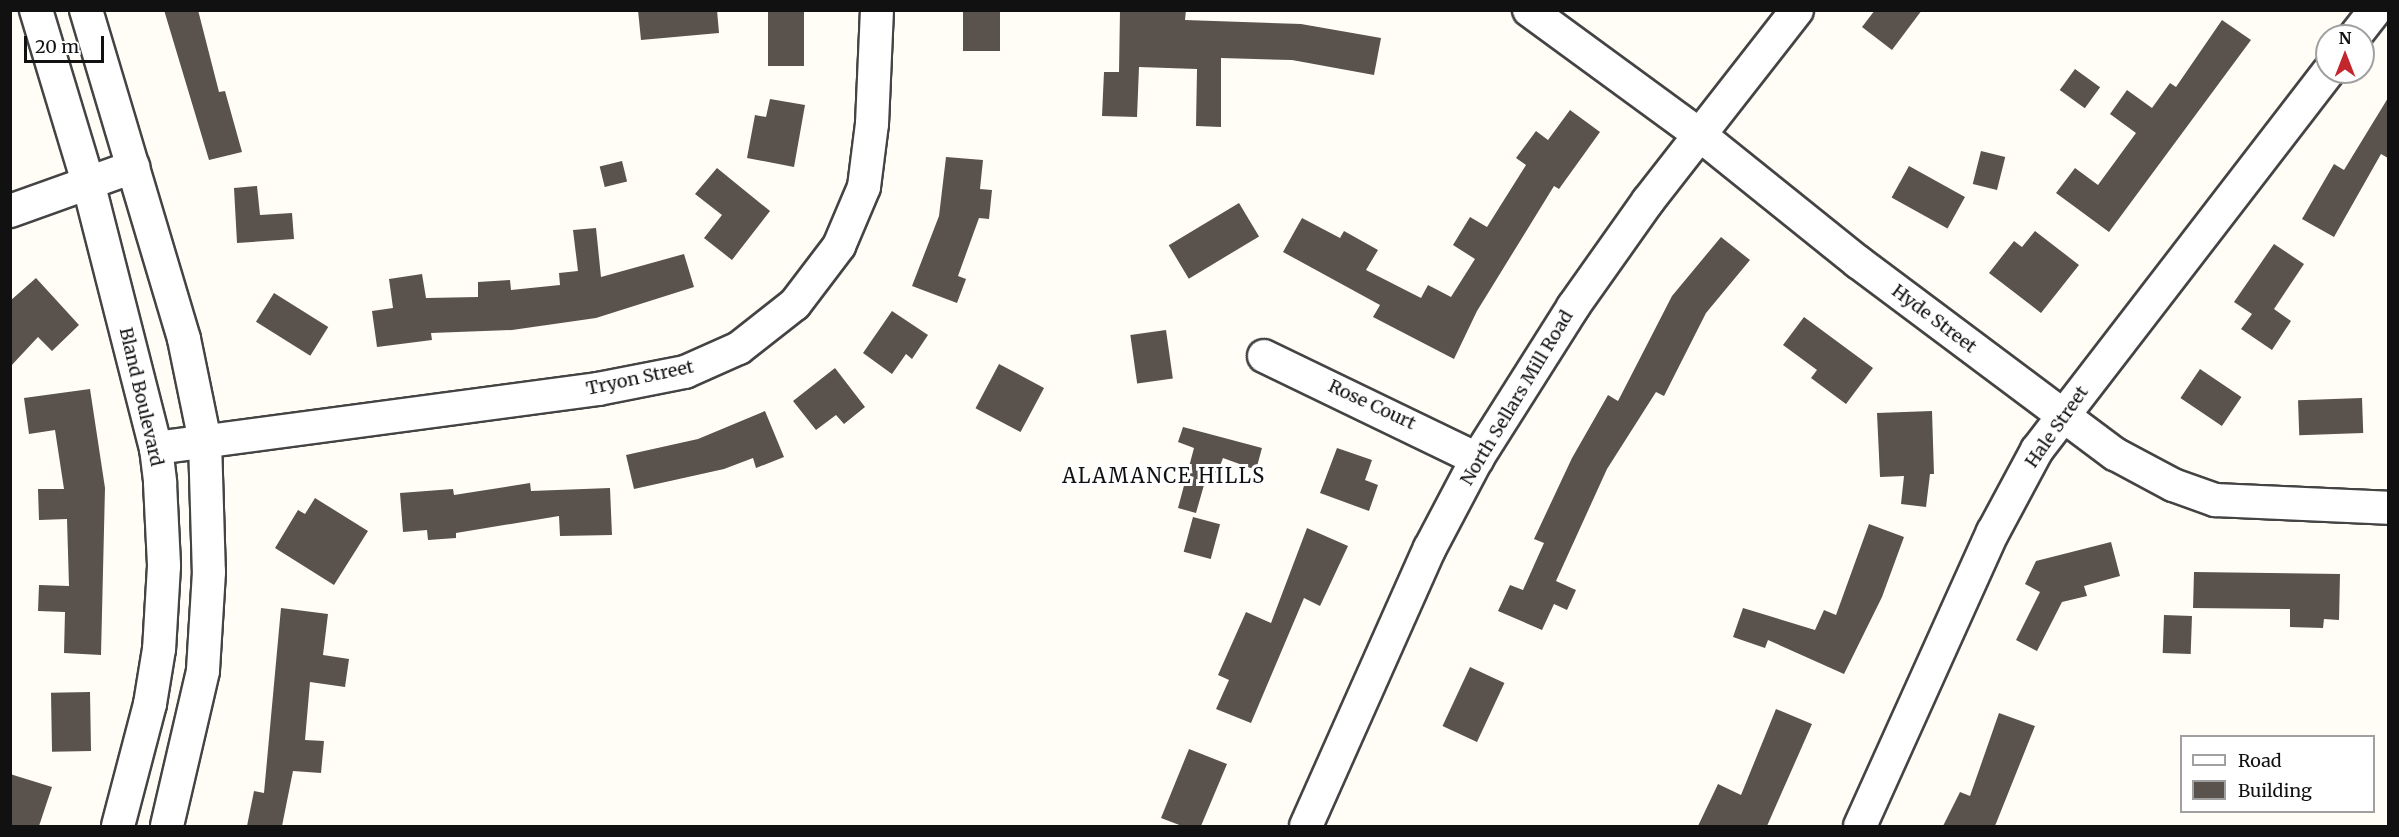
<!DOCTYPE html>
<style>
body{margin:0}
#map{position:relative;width:2399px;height:837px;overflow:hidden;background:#fffdf5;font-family:Merriweather,serif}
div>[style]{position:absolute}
.building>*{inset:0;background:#5a524d;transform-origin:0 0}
.roads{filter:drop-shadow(2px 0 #444) drop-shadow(-2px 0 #444) drop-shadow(0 2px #444) drop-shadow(0 -2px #444)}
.minor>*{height:32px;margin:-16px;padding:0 16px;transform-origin:16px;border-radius:16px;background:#fff}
span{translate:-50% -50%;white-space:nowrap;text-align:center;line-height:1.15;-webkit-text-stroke:6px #fff;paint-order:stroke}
.street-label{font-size:18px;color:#111}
.neighbourhood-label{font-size:20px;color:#111;letter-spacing:1.5px}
.frame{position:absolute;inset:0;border:12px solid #111;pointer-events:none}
.legend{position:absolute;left:2180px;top:735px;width:195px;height:78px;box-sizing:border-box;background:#fff;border:2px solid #a0a0a0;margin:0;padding:8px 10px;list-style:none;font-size:18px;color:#111}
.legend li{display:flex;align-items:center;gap:12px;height:30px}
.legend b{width:30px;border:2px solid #a0a0a0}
.north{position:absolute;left:2315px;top:24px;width:60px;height:60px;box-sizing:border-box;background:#fff;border:2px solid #a0a0a0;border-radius:50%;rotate:0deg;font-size:16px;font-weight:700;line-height:24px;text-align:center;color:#111}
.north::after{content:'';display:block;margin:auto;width:21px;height:27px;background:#c4262e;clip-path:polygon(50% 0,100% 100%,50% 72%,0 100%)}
.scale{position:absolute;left:24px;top:36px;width:80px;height:27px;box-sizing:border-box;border:3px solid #111;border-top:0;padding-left:8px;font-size:18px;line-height:21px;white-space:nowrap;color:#111;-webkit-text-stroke:4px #fff;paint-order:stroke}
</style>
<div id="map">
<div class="building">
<div style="clip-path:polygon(164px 10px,198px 10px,219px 92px,225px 91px,242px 152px,209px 160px)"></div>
<div style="clip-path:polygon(638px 10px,717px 10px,719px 33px,641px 40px)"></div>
<div style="left:768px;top:10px;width:36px;height:56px"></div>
<div style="left:963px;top:10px;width:37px;height:41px"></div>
<div style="clip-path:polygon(1120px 10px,1186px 10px,1185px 20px,1301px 24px,1381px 38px,1374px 75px,1292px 60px,1221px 58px,1221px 127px,1196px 126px,1197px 69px,1139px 67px,1137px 117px,1102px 116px,1104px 72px,1119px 72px)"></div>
<div style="clip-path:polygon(1875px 10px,1922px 10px,1892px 50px,1862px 27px)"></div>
<div style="clip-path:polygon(2222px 20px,2251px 40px,2109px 232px,2056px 193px,2075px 168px,2098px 185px,2136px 133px,2110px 114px,2127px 90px,2152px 108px,2170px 83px,2176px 87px)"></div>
<div style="left:2075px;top:69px;width:31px;height:26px;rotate:36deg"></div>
<div style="clip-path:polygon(2388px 98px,2388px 158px,2381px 154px,2334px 237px,2302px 219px,2334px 164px,2344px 170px)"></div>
<div style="clip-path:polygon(770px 99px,805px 105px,794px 167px,747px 158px,755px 115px,766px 117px)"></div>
<div style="clip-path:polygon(1570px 110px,1600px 132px,1559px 189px,1554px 186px,1477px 311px,1454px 359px,1373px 317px,1380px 305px,1283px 252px,1302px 218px,1340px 238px,1344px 231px,1378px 250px,1366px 270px,1421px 298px,1428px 285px,1451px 297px,1475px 259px,1453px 245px,1470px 217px,1487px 227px,1526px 165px,1516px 158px,1536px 131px,1548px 140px)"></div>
<div style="left:1981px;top:151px;width:25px;height:34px;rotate:14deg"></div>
<div style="clip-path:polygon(946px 157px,983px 160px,980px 189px,992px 190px,989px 219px,979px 218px,958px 276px,966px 279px,957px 303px,912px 286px,939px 216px)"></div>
<div style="left:622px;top:161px;width:21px;height:23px;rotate:76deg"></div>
<div style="left:1909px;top:166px;width:64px;height:36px;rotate:29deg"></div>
<div style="clip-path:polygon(717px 168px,770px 211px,732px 260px,704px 238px,722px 215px,695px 194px)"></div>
<div style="clip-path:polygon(257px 186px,260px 215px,292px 213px,294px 239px,237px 243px,234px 188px)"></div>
<div style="left:1239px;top:203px;width:39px;height:82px;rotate:59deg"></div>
<div style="clip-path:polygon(596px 228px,601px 277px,684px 254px,694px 287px,596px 318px,512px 330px,431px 333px,432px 340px,377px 347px,372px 311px,393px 308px,389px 279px,422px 274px,426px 298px,478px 297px,478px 282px,510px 280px,511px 290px,560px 285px,559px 273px,578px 271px,573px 230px)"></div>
<div style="clip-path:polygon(2035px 231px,2079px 265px,2041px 313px,1989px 273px,2014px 241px,2022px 247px)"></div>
<div style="clip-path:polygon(1721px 237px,1750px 260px,1706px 313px,1664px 396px,1656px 392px,1607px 469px,1556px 581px,1576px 590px,1567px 610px,1554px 604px,1542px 630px,1498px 611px,1510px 585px,1523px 590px,1544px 543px,1534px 539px,1572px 458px,1608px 395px,1618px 401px,1672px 296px)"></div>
<div style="clip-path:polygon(2274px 244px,2304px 264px,2274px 309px,2291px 321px,2272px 350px,2241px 329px,2252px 314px,2234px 302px)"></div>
<div style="clip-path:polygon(36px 278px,79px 325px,52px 351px,38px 337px,10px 367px,10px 301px)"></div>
<div style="left:274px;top:293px;width:64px;height:34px;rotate:32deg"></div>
<div style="clip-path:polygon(892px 311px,928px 335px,912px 359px,906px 354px,892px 374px,863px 353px)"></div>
<div style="clip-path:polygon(1804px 317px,1873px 368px,1846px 404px,1811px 378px,1817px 370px,1783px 345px)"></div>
<div style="left:1166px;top:330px;width:49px;height:36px;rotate:82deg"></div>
<div style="left:999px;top:364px;width:51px;height:50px;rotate:28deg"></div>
<div style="clip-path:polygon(835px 368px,865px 407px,844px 424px,836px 415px,816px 430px,793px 401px)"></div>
<div style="left:2200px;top:369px;width:50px;height:35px;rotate:34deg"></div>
<div style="clip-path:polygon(90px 389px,105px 488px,101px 655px,64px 653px,65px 612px,38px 611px,39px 585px,69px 586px,67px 519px,39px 520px,38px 489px,64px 489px,55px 430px,29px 434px,24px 398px)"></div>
<div style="left:2362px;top:398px;width:35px;height:64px;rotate:88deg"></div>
<div style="clip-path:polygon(765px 411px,784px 457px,756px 468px,753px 458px,724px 469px,634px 489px,626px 455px,698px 439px)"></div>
<div style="clip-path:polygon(1932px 411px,1934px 474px,1930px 474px,1926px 507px,1901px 504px,1904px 476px,1880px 477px,1877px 413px)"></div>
<div style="clip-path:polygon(1183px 427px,1262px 448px,1256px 470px,1223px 458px,1217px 473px,1208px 471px,1196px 513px,1178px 508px,1194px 448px,1178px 442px)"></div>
<div style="clip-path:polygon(1337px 448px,1372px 460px,1365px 480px,1378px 485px,1369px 511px,1320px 493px)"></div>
<div style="clip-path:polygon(530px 483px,531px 491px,610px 488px,612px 535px,560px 536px,559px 516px,456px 533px,456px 538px,428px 540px,427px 530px,403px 532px,400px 493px,453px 489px,454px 495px)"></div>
<div style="clip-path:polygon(315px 498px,368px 531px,334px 585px,275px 548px,298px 510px,305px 514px)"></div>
<div style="left:1193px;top:517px;width:28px;height:36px;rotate:15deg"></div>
<div style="clip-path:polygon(1869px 524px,1904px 537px,1882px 597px,1844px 674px,1768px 640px,1765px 648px,1733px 637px,1743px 608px,1815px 630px,1824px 610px,1836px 615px)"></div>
<div style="clip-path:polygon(1307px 528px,1348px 546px,1320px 606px,1304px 598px,1251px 723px,1216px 709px,1229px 680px,1218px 675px,1246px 612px,1271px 623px)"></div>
<div style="clip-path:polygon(2111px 542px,2120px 576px,2084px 586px,2087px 596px,2062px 602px,2037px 651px,2016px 640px,2040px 592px,2025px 584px,2036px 561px)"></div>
<div style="clip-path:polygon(2194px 572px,2340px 574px,2339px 620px,2324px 619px,2323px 628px,2290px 627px,2290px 609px,2193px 608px)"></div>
<div style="clip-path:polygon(281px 608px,328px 614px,323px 655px,349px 659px,345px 687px,310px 682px,305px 740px,324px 741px,321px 773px,293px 771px,282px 826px,247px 826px,254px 791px,264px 793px)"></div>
<div style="left:2164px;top:615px;width:28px;height:38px;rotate:2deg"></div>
<div style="left:1470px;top:667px;width:38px;height:65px;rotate:25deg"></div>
<div style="left:90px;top:692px;width:59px;height:39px;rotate:89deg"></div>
<div style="clip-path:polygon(1776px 709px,1812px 724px,1767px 826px,1698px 826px,1718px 784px,1741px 795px)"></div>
<div style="clip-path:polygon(1999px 713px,2035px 726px,1995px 826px,1943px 826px,1960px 792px,1970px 796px)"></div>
<div style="clip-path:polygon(1189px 749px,1227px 764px,1201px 826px,1182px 826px,1161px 818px)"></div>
<div style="clip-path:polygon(10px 774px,52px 787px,39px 826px,10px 826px)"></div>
</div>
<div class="roads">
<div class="minor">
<div style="left:36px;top:10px;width:180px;rotate:73.2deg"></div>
<div style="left:88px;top:182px;width:275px;rotate:75.7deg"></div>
<div style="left:156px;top:448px;width:35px;rotate:83deg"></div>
<div style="left:160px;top:483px;width:83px;rotate:87.2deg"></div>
<div style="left:164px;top:566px;width:83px;rotate:93.4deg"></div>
<div style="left:159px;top:649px;width:56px;rotate:99.3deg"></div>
<div style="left:150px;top:704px;width:126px;rotate:104.7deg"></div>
<div style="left:86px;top:10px;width:343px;rotate:73.4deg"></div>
<div style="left:184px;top:339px;width:104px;rotate:78.4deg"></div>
<div style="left:205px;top:441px;width:131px;rotate:88.3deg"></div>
<div style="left:209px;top:572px;width:99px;rotate:93.5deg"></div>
<div style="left:203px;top:671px;width:159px;rotate:103.1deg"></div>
<div style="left:1529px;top:10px;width:212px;rotate:36.2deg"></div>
<div style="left:1700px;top:135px;width:203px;rotate:38.8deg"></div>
<div style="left:1858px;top:262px;width:321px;rotate:36.8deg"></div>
<div style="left:2115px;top:454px;width:66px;rotate:28.1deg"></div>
<div style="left:2173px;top:485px;width:45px;rotate:19.7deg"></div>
<div style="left:2215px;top:500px;width:173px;rotate:2.6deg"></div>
<div style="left:2355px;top:36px;width:33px;rotate:-52deg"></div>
<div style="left:10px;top:211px;width:131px;rotate:-19.7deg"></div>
<div style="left:1264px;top:356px;width:237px;rotate:25.8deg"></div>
<div style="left:156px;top:448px;width:446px;rotate:-7.6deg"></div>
<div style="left:598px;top:389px;width:89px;rotate:-11.1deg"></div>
<div style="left:685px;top:372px;width:59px;rotate:-24deg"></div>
<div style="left:739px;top:348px;width:71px;rotate:-38.2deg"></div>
<div style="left:795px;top:304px;width:73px;rotate:-52.8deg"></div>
<div style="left:839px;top:246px;width:64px;rotate:-67deg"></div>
<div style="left:864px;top:187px;width:64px;rotate:-82.8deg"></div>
<div style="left:872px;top:124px;width:114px;rotate:-87.5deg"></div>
<div style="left:1306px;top:826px;width:304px;rotate:-66deg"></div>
<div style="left:1430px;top:548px;width:101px;rotate:-62.2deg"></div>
<div style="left:1477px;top:459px;width:180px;rotate:-57.7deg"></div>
<div style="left:1573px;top:307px;width:130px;rotate:-54.7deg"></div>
<div style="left:1648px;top:201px;width:242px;rotate:-52deg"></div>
<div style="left:1860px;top:826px;width:323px;rotate:-65.7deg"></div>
<div style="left:1993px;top:532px;width:93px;rotate:-61.8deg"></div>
<div style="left:2037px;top:450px;width:477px;rotate:-52.4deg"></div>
</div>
</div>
<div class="street-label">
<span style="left:1934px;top:319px;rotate:37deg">Hyde Street</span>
<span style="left:640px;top:378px;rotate:-12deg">Tryon Street</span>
<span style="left:141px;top:397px;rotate:77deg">Bland Boulevard</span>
<span style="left:1517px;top:398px;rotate:-59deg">North Sellars Mill Road</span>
<span style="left:1372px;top:405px;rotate:25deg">Rose Court</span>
<span style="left:2057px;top:427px;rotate:-55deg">Hale Street</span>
</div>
<div class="neighbourhood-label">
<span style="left:1164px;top:475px">ALAMANCE HILLS</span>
</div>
<div class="frame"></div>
<ul class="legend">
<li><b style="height:8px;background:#fff"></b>Road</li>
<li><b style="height:16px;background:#5a524d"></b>Building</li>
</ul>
<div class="north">N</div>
<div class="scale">20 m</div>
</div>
